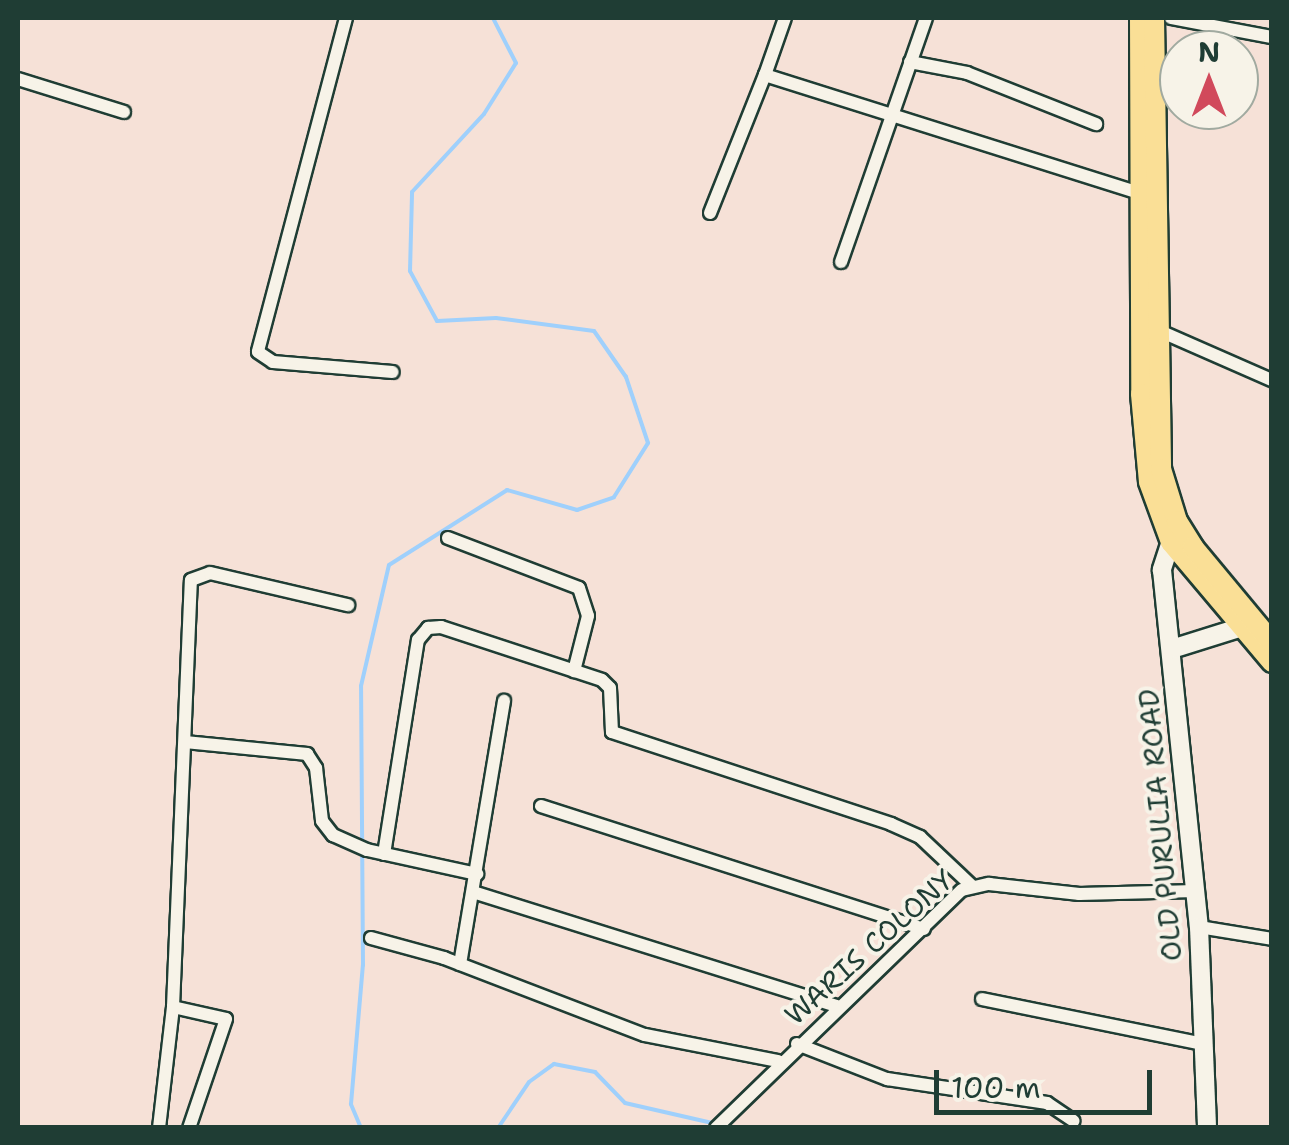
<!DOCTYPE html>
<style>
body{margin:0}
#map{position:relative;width:1289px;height:1145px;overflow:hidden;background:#f6e1d7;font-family:"Shantell Sans",sans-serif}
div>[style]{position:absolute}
.stream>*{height:4px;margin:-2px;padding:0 2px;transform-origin:2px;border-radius:2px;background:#9fd0fc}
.roads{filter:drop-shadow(2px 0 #1f3d34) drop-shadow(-2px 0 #1f3d34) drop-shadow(0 2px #1f3d34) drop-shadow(0 -2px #1f3d34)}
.minor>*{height:12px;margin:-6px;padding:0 6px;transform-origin:6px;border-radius:6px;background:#f7f3e8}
.secondary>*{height:18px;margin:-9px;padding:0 9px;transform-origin:9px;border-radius:9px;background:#f7f3e8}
.trunk>*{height:20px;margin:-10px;padding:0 10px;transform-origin:10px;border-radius:10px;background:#fadf96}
span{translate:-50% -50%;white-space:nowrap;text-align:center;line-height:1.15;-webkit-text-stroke:8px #f7f3e8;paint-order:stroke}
.street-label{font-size:28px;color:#1f3d34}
.frame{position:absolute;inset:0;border:20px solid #1f3d34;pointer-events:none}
.north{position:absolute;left:1159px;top:30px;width:100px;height:100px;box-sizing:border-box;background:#f7f3e8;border:2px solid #a1aaa0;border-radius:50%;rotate:0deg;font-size:28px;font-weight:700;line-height:40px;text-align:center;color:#1f3d34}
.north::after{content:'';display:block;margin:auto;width:35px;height:45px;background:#d1495b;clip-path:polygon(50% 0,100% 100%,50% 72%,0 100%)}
.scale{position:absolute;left:934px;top:1070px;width:218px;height:45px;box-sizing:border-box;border:5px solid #1f3d34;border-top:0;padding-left:12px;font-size:30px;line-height:35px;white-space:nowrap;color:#1f3d34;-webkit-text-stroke:8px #f7f3e8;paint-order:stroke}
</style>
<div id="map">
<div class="stream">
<div style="left:361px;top:1128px;width:26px;rotate:-113deg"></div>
<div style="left:351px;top:1104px;width:140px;rotate:-85.1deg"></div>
<div style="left:363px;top:965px;width:279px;rotate:-90.4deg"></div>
<div style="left:361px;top:686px;width:124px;rotate:-77deg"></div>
<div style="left:389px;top:565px;width:140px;rotate:-32.4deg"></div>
<div style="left:507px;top:490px;width:73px;rotate:15.9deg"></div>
<div style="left:577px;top:510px;width:39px;rotate:-19deg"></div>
<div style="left:614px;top:497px;width:64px;rotate:-57.8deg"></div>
<div style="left:648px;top:443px;width:70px;rotate:-108.4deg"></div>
<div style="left:626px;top:377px;width:56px;rotate:-124.8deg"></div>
<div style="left:594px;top:331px;width:99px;rotate:-172.4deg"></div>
<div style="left:496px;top:318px;width:59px;rotate:177.1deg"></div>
<div style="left:437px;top:321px;width:57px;rotate:-118.4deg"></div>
<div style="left:410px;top:271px;width:79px;rotate:-88.5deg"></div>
<div style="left:412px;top:192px;width:106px;rotate:-47.3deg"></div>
<div style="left:484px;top:114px;width:60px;rotate:-57.9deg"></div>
<div style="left:516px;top:63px;width:51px;rotate:-117.1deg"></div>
<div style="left:498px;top:1128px;width:55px;rotate:-56deg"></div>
<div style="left:529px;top:1082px;width:31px;rotate:-36deg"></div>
<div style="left:554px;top:1064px;width:42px;rotate:11deg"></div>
<div style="left:595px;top:1072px;width:43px;rotate:45.9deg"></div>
<div style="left:625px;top:1103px;width:94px;rotate:12.9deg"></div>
</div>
<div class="roads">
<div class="minor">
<div style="left:346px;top:18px;width:345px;rotate:104.8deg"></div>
<div style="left:258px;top:352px;width:18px;rotate:34deg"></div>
<div style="left:273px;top:362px;width:120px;rotate:4.8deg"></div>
<div style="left:1171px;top:18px;width:103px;rotate:10.7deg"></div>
<div style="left:910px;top:62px;width:58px;rotate:10.9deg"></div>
<div style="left:967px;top:73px;width:139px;rotate:21.6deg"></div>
<div style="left:765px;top:75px;width:60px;rotate:-70.7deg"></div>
<div style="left:18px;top:79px;width:111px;rotate:17.3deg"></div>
<div style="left:710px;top:213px;width:149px;rotate:-68.3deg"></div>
<div style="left:765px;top:75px;width:393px;rotate:17.5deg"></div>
<div style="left:841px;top:262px;width:258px;rotate:-70.8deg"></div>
<div style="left:1155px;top:329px;width:128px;rotate:23.6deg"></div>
<div style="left:448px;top:538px;width:140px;rotate:20.9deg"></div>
<div style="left:579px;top:588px;width:29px;rotate:72deg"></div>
<div style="left:588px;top:616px;width:57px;rotate:104.3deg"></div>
<div style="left:185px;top:742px;width:123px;rotate:5.6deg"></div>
<div style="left:307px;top:754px;width:17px;rotate:57deg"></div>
<div style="left:316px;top:768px;width:53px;rotate:83.5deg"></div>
<div style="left:322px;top:821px;width:18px;rotate:52deg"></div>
<div style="left:333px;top:835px;width:37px;rotate:24deg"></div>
<div style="left:367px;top:850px;width:113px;rotate:12.3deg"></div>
<div style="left:541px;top:806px;width:402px;rotate:17.8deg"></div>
<div style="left:384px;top:854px;width:217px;rotate:-81deg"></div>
<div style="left:418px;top:640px;width:16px;rotate:-50deg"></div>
<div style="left:428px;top:628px;width:13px;rotate:-4deg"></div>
<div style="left:441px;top:627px;width:169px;rotate:18.2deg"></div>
<div style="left:602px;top:680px;width:11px;rotate:45deg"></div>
<div style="left:610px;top:688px;width:44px;rotate:87.4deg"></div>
<div style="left:612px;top:732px;width:294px;rotate:18.2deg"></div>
<div style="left:891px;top:824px;width:32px;rotate:24deg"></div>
<div style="left:920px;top:837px;width:71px;rotate:43.3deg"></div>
<div style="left:473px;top:892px;width:381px;rotate:17.4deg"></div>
<div style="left:1199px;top:927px;width:74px;rotate:9.3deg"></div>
<div style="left:371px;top:938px;width:76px;rotate:15.3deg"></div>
<div style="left:444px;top:958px;width:215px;rotate:21deg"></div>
<div style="left:645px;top:1035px;width:136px;rotate:11.1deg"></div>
<div style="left:460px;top:964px;width:267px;rotate:-80.5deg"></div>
<div style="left:982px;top:999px;width:226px;rotate:11.5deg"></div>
<div style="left:173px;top:1007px;width:54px;rotate:12.8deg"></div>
<div style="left:226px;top:1019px;width:115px;rotate:108.7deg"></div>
<div style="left:797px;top:1044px;width:97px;rotate:21.3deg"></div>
<div style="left:887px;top:1079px;width:162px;rotate:8.5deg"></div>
<div style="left:1047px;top:1103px;width:32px;rotate:34deg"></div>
<div style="left:159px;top:1128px;width:122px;rotate:-83.4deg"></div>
<div style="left:173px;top:1007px;width:427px;rotate:-87.6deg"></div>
<div style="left:191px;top:580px;width:20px;rotate:-20deg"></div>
<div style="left:210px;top:573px;width:142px;rotate:13.1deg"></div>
<div style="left:716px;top:1128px;width:342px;rotate:-44.1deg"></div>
<div style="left:962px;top:890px;width:28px;rotate:-13deg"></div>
<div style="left:989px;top:884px;width:91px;rotate:6.3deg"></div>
<div style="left:1079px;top:894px;width:117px;rotate:-1.5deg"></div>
</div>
<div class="secondary">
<div style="left:1174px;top:532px;width:40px;rotate:108deg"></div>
<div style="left:1162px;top:570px;width:359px;rotate:84.1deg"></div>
<div style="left:1199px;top:927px;width:201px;rotate:87.7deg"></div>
<div style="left:1172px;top:649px;width:84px;rotate:-17.4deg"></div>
</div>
<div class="trunk">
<div style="left:1140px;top:18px;width:376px;rotate:89.8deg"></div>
<div style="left:1141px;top:394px;width:88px;rotate:84.8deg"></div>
<div style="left:1149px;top:482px;width:64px;rotate:69.9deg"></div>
<div style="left:1171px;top:542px;width:157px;rotate:49.9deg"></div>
<div style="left:1154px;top:18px;width:451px;rotate:89.1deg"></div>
<div style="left:1161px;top:469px;width:54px;rotate:72.9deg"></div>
<div style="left:1177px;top:521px;width:31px;rotate:58deg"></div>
<div style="left:1193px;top:547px;width:124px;rotate:50.3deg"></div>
</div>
</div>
<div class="street-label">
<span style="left:1160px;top:825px;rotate:-95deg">OLD PURULIA ROAD</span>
<span style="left:869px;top:947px;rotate:-42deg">WARIS COLONY</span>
</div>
<div class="frame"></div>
<div class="north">N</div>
<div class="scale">100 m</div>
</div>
